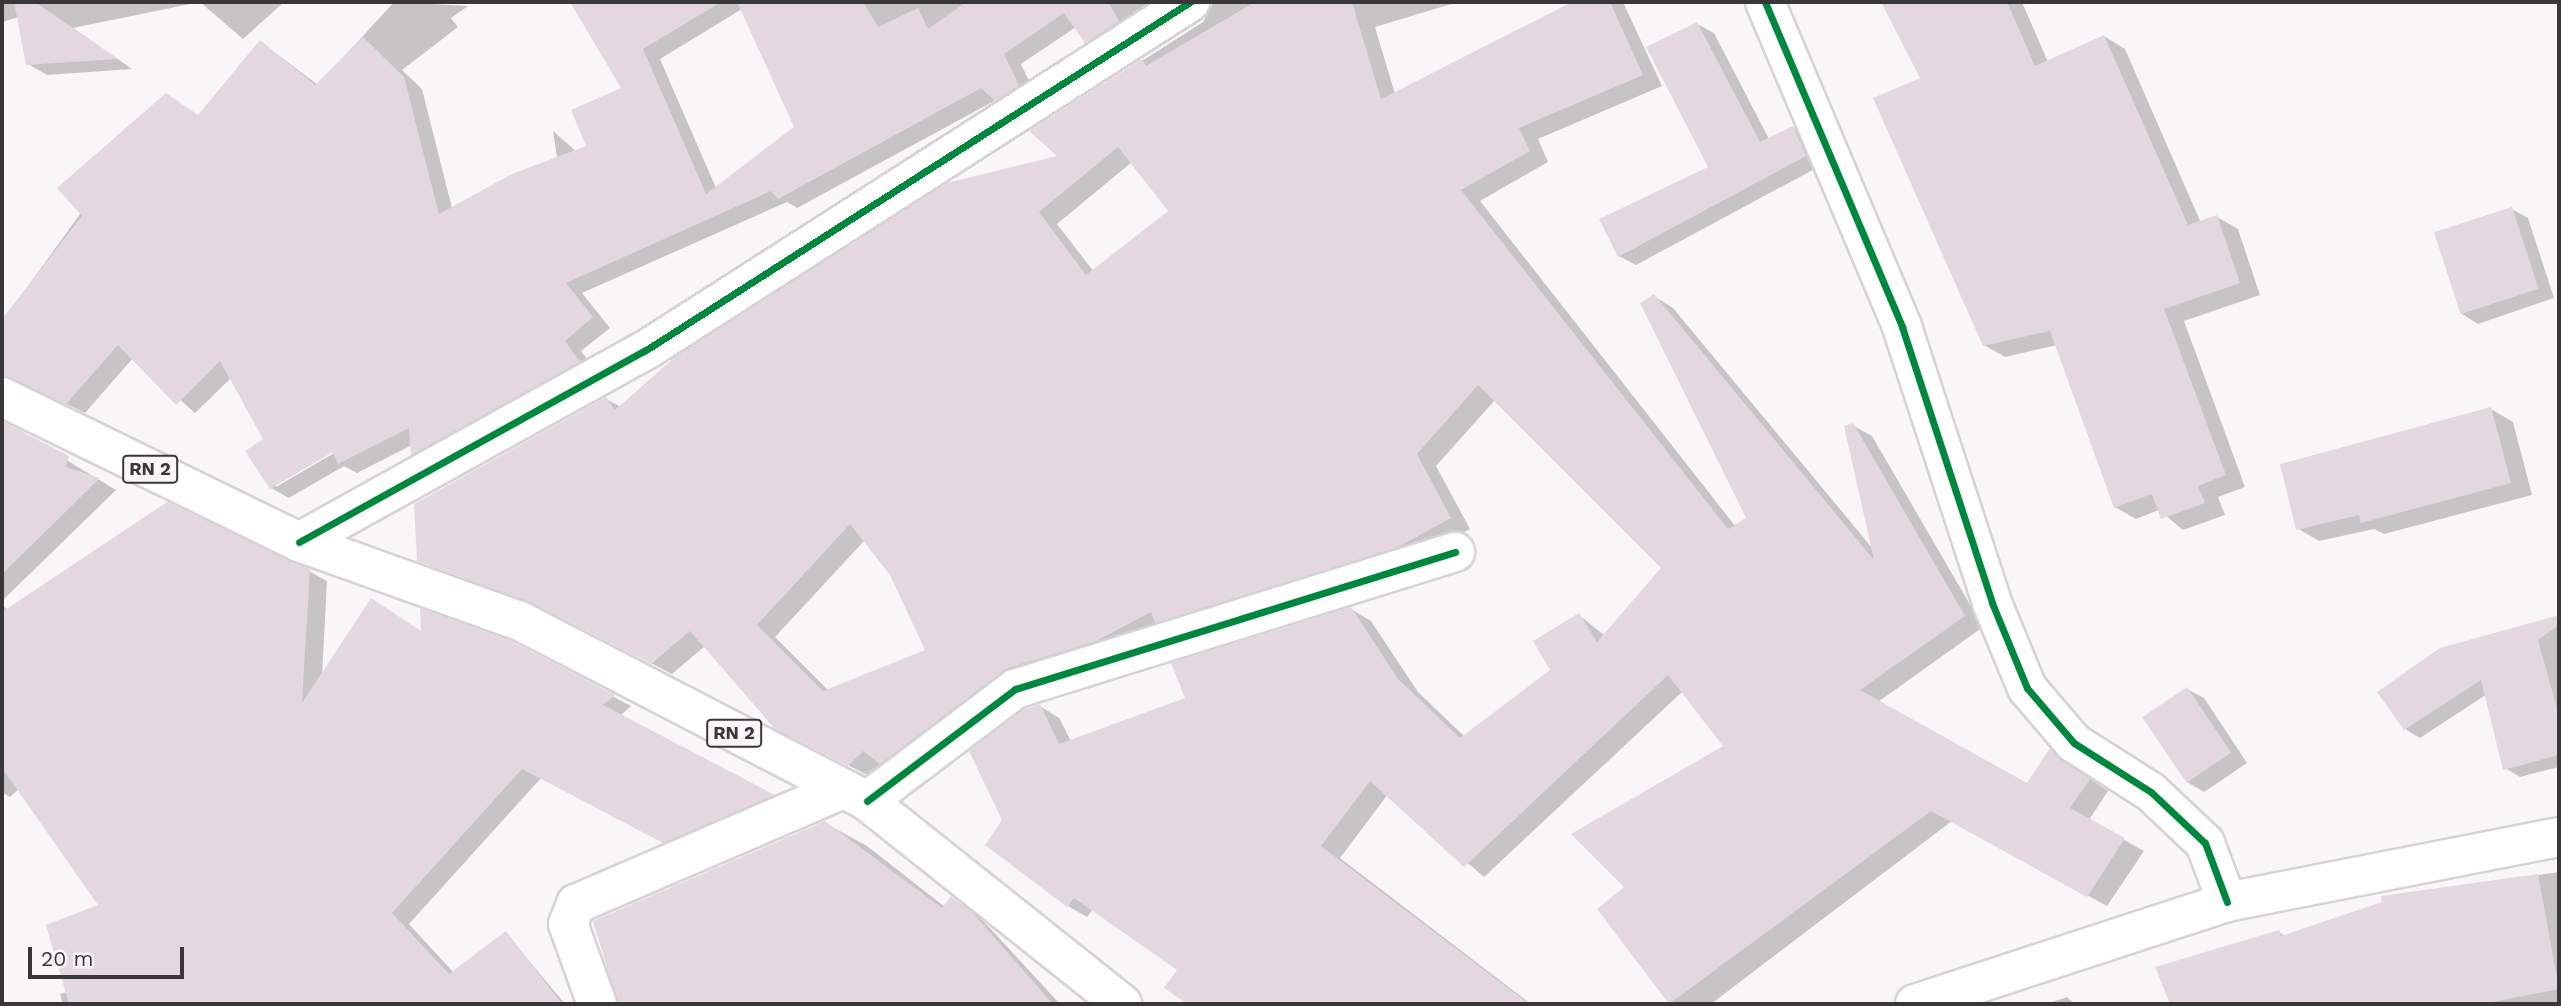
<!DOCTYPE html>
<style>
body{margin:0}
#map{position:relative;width:2561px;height:1006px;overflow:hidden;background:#f9f6f8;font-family:"Work Sans",sans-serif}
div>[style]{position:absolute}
.shadow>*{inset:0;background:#0003}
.building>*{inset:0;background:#e5d7df;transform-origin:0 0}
.roads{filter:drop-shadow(2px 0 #d5d3d4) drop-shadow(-2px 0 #d5d3d4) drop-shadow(0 2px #d5d3d4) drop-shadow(0 -2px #d5d3d4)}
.minor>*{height:38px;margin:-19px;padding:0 19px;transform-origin:19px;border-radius:19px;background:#fefefe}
.major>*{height:38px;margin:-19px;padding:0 19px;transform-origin:19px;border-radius:19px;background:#fefefe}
.cycleway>*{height:7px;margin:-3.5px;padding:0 3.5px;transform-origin:3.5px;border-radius:3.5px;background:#00873e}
span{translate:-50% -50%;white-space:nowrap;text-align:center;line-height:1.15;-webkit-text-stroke:5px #faf5f8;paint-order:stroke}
.shield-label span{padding:2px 5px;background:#faf5f8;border:2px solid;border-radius:5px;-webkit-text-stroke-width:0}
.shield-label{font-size:18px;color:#393738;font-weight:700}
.frame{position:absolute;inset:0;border:4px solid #393738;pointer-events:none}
.scale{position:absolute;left:28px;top:947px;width:156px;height:32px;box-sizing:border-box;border:4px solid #393738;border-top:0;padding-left:9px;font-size:21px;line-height:24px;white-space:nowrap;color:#393738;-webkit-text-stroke:5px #faf5f8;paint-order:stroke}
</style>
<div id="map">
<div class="shadow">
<div style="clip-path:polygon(2px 2px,284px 2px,243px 39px,200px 2px,73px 28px,132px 69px,47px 75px,28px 64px,19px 17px,2px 22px)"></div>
<div style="clip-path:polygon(evenodd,394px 2px,468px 6px,451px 18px,458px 27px,402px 70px,422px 89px,452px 208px,559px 170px,553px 131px,577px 152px,588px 147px,623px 89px,572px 2px,1156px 2px,1100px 46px,1076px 27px,1021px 64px,1036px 96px,1014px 110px,996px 100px,797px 208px,787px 202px,582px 293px,610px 328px,581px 351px,597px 372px,430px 464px,413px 454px,412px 445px,357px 473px,344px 466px,289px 498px,271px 488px,265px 439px,231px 378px,195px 413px,133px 358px,85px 413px,30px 386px,7px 389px,2px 400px,2px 322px,166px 95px,199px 116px,261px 42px,318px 85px,394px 2px,742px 9px,796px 128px,716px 188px,660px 59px,742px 9px,394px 2px,339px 446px,341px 449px,276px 487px,276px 483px,339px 446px)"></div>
<div style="clip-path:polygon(evenodd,1458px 2px,1375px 27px,1395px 94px,1576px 2px,1623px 2px,1662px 86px,1538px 139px,1548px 162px,1480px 201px,1736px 527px,1748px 519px,1654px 296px,1673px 308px,1873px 549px,1852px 425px,1872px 436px,1983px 627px,1878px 702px,2027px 785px,2050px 751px,2108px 791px,2089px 820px,2144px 851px,2107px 906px,1952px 821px,1711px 1004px,1671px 1004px,1599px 909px,1627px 887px,1725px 746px,1683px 691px,1484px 877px,1388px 794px,1340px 858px,1531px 1004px,1368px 1004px,1356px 989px,1345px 1004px,1190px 1004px,1167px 988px,1179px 969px,1093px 909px,1087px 917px,1068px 906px,1004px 820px,1040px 706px,1059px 718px,1071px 741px,1187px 699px,1351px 609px,1371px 621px,1418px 692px,1465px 737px,1553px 671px,1579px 615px,1604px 635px,1663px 568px,1495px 400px,1436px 466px,1470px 529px,1416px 558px,1028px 679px,901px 774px,881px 763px,869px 776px,797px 739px,705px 646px,672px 674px,552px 612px,419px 560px,606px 399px,621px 407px,1061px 157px,1032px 131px,1203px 22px,1213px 3px,1458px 2px,1132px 162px,1170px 211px,1094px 272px,1057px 224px,1132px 162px,1458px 2px,865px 540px,892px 574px,927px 651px,829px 691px,775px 637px,865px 540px)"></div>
<div style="clip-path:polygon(1883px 2px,2022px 2px,2048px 62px,2104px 36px,2125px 49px,2201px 223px,2217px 217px,2238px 229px,2260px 295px,2184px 321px,2245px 487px,2218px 497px,2225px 515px,2183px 530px,2159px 510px,2136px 519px,2115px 507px,2057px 345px,2005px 357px,1984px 345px,1922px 79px)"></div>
<div style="clip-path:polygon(1697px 24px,1714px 33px,1769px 139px,1793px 128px,1810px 137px,1822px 165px,1636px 265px,1619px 256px,1710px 168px)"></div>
<div style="clip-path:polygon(2512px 209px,2528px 218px,2554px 298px,2478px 324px,2462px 314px)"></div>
<div style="clip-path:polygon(2491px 409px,2513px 422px,2532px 495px,2384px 534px,2374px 529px,2319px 541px,2297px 528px)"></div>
<div style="clip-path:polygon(2px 421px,116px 490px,2px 601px)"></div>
<div style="clip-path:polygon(309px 571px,327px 581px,322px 676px,423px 633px,511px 643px,631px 706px,620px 716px,790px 805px,680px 851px,541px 778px,409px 924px,454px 973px,506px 933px,565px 1004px,473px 1004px,456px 980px,431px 1004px,63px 1004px,60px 994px,67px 992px,101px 906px,19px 789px,10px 797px,2px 792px,2px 604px,7px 610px)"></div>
<div style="clip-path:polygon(2559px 617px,2559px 767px,2520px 777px,2505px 768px,2487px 694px,2420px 738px,2405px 729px,2440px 650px)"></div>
<div style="clip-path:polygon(2187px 689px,2204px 698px,2247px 763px,2204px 792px,2187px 782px,2145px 717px)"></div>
<div style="clip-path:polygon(825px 823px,867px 846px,945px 907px,951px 898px,973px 910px,1060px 1004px,822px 1004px,705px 874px)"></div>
<div style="clip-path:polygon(2559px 872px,2559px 1004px,2335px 1004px,2325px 979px,2244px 1004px,2172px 1004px,2157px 968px,2279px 932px,2285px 936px,2384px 904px,2383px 897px)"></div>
<div style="clip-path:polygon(683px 884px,706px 897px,761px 1004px,622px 1004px,594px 925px)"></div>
<div style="clip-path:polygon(2067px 997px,2075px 1004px,2046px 1004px)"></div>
</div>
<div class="building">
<div style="clip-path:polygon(14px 2px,35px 2px,118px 59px,26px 65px)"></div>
<div style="clip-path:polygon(570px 2px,721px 2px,643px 49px,706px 194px,794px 127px,737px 2px,863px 2px,878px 27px,918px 8px,928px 29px,966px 2px,1108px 2px,1119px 21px,1085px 43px,1064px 13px,1004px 54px,1019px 85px,995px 101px,981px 88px,778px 199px,771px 191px,566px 283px,593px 317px,565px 341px,580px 362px,411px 455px,409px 428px,338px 464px,333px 452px,270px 489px,245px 451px,263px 439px,220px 361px,176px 405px,118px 345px,66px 404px,2px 375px,2px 319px,82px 216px,57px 188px,166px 93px,198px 115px,260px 40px,315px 85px,363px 37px,404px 77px,439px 214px,512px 174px,586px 146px,571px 110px,621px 88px)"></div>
<div style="clip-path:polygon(evenodd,1255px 2px,1352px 2px,1381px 99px,1572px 2px,1610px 2px,1643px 75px,1519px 128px,1530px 151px,1461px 190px,1728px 529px,1746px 518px,1640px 303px,1654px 294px,1874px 560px,1844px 426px,1853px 423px,1965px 616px,1860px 690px,2027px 783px,2050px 748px,2090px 779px,2070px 808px,2125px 838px,2087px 897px,1931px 811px,1669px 1004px,1597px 909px,1624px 887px,1571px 834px,1723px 746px,1668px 675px,1464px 867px,1370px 781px,1321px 846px,1529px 1004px,1187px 1004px,1164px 988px,1177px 970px,1074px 898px,1067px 907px,985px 845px,1002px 820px,969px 751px,1025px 709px,1040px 704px,1059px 744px,1185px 698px,1171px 663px,1351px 607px,1398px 679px,1460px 738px,1550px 670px,1533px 641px,1579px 613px,1597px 642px,1661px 568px,1478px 385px,1417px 454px,1451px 518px,1396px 548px,1155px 623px,1151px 612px,1096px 641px,1008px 668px,880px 764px,863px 751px,848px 766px,775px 729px,690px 631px,651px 664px,530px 602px,417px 561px,414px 504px,606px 397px,615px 410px,675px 357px,947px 183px,1057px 156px,1029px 131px,1142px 59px,1146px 66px,1255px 2px,1118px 147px,1168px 211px,1086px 275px,1039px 212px,1118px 147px,1255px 2px,850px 524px,890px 575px,925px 650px,823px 691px,757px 625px,850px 524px)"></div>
<div style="clip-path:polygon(1881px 2px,2007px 2px,2035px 66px,2104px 35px,2188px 225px,2217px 215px,2240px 283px,2164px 309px,2226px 475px,2198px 486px,2205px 503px,2161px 519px,2152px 494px,2114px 508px,2050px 331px,1983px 346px,1873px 98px,1920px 78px)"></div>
<div style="clip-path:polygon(1697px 22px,1760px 142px,1793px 126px,1806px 156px,1618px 257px,1599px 219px,1708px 167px,1646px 47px)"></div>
<div style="left:2512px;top:207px;width:86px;height:82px;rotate:72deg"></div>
<div style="clip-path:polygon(2491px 407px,2511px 483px,2361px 523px,2359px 515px,2296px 530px,2280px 464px)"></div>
<div style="clip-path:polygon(2px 421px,69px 456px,66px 467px,100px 478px,2px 574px)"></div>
<div style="clip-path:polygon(167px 502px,310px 569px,302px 703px,371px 598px,421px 631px,420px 608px,511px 641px,615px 695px,603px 705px,775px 795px,663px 843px,522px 769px,392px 913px,449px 974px,506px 931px,562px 1004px,69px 1004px,46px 925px,98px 905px,2px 768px,2px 612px)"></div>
<div style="clip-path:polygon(2559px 615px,2559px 625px,2538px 640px,2559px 715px,2559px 755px,2503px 770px,2481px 680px,2404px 730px,2377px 692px,2440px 648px)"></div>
<div style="left:2187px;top:687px;width:79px;height:54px;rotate:56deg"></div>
<div style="clip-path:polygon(825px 821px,942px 908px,951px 896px,971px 911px,1053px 1004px,618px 1004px,593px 921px)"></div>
<div style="clip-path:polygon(2538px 874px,2559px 989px,2482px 1004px,2170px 1004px,2155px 967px,2279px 930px,2281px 936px,2382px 902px,2381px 896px)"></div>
</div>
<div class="roads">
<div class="minor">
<div style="left:1765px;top:2px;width:353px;rotate:67.1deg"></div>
<div style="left:1902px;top:327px;width:290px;rotate:71.9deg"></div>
<div style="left:1992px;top:603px;width:92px;rotate:67.6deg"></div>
<div style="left:2027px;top:688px;width:72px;rotate:49.5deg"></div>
<div style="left:2074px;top:743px;width:91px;rotate:32.5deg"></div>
<div style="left:2151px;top:792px;width:74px;rotate:43.4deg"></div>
<div style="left:2205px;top:843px;width:63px;rotate:69.6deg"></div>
<div style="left:299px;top:542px;width:397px;rotate:-29deg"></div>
<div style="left:646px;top:350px;width:646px;rotate:-32.61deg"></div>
<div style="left:867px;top:801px;width:186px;rotate:-37.1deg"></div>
<div style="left:1015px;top:689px;width:461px;rotate:-17.3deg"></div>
<div style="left:597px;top:1004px;width:85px;rotate:-109.9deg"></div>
<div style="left:568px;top:924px;width:22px;rotate:-68deg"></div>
<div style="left:576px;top:904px;width:288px;rotate:-23.3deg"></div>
<div style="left:1915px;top:1004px;width:328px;rotate:-18.1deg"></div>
<div style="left:2227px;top:902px;width:338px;rotate:-11.1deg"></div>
</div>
<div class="major">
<div style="left:2px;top:397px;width:331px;rotate:26deg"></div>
<div style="left:299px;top:542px;width:235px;rotate:19.7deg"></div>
<div style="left:520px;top:621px;width:391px;rotate:27.4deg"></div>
<div style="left:867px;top:801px;width:326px;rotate:38.5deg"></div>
</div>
</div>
<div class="cycleway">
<div style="left:1765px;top:2px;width:353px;rotate:67.1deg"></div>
<div style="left:1902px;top:327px;width:290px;rotate:71.9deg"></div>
<div style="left:1992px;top:603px;width:92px;rotate:67.6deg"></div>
<div style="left:2027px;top:688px;width:72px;rotate:49.5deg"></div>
<div style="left:2074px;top:743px;width:91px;rotate:32.5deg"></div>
<div style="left:2151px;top:792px;width:74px;rotate:43.4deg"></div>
<div style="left:2205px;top:843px;width:63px;rotate:69.6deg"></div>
<div style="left:299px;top:542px;width:397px;rotate:-29deg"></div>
<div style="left:646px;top:350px;width:646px;rotate:-32.61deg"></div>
<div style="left:867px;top:801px;width:186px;rotate:-37.1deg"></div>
<div style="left:1015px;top:689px;width:461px;rotate:-17.3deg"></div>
</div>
<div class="shield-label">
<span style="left:150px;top:469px">RN 2</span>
<span style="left:734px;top:733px">RN 2</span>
</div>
<div class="frame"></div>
<div class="scale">20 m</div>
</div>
